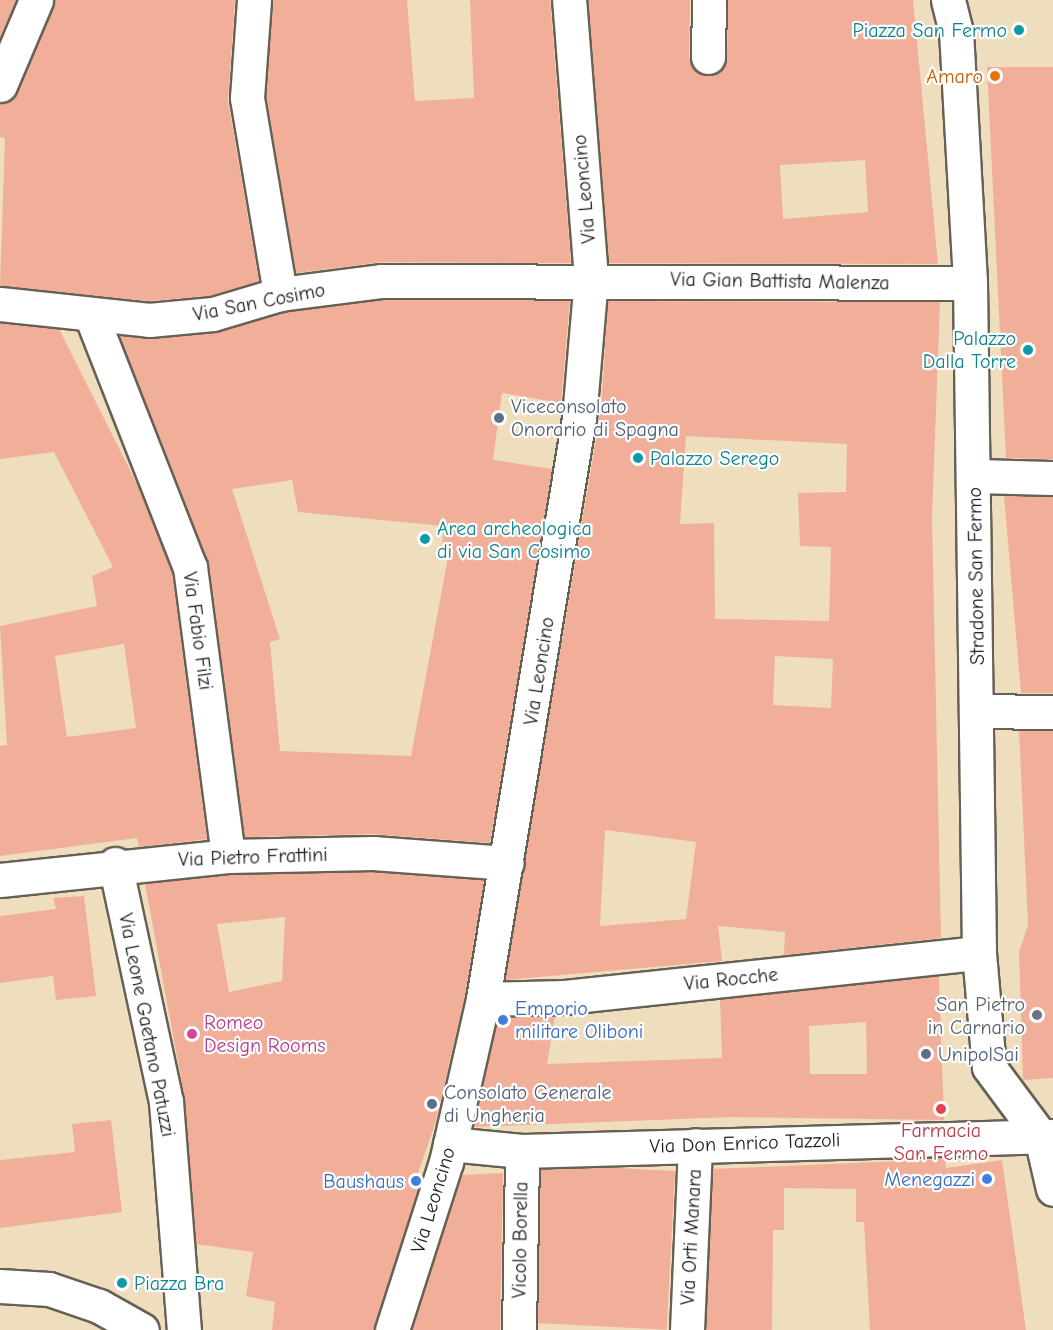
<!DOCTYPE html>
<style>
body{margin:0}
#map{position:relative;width:1053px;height:1330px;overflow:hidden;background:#eedebe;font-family:"Comic Neue",sans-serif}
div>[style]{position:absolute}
.building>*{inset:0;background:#f1af9a;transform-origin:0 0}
.roads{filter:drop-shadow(2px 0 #666055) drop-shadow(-2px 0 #666055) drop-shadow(0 2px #666055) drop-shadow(0 -2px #666055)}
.minor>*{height:33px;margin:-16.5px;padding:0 16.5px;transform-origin:16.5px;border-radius:16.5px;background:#fff}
.dots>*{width:16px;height:16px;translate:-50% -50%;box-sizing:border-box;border:3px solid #fff;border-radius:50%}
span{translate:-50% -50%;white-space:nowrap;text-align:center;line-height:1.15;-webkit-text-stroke:4.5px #fff;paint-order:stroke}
.culture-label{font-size:20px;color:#0d838f}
.right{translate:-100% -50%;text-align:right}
.left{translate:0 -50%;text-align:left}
.food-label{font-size:20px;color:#c56008}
.street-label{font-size:20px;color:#1c1c1c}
.service-label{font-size:20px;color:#4e5e75}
.worship-label{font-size:20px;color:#5b616d}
.shop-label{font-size:20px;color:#366cbe}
.hotel-label{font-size:20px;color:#b23c85}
.health-label{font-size:20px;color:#be3a42}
</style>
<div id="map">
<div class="building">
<div style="clip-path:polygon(0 0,16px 0,0 37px)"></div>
<div style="clip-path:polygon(54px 0,235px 0,228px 101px,259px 281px,209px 296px,149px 301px,0 286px,5px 138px,0 137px,0 103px,17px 92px)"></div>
<div style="clip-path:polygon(273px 0,407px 0,415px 101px,474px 98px,470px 0,550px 0,571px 263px,382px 262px,296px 273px,266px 97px)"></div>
<div style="clip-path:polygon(evenodd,588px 0,690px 0,689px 57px,698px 73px,708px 76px,724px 67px,727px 58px,728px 0,913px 0,938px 264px,609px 263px,588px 0,865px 160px,868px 212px,783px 219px,780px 165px,865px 160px)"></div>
<div style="clip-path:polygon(987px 67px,1053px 67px,1053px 459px,1006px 458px)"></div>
<div style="clip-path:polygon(evenodd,383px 300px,570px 300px,561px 403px,502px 393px,493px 460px,552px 469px,490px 843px,373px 834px,244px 837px,209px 564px,119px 336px,215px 333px,284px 312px,383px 300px,292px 480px,298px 512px,444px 526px,442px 546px,449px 552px,411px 756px,280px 751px,270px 642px,280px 639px,232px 489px,292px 480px)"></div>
<div style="clip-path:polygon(evenodd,608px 301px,940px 302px,932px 518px,941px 938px,784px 955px,785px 932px,718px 926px,722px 961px,505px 980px,601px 409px,608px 301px,686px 436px,847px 444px,846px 492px,798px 493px,800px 546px,831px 547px,829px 621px,715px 619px,714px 523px,680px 524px,686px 436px,608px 301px,775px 656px,833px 659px,831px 708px,773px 705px,775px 656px,608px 301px,605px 830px,696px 842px,686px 919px,600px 926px,605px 830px)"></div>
<div style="clip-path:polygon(evenodd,0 323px,59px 329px,140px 490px,172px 572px,207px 839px,139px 847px,137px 838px,0 856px,0 746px,7px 745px,0 626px,97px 606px,92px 576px,113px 567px,54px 452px,0 459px,0 323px,124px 644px,136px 728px,67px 737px,55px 656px,124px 644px)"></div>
<div style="clip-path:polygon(1004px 496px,1053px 497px,1053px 693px,1021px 693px)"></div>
<div style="clip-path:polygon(1019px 730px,1053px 731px,1053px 1078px,1023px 1080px,1019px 952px,1028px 925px)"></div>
<div style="clip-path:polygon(evenodd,372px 872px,484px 880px,465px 995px,435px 1124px,417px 1176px,422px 1176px,374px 1330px,272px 1330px,275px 1302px,246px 1296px,253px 1252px,196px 1244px,185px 1100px,145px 884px,229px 875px,372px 872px,285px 917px,282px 981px,229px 992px,217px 924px,285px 917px)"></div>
<div style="clip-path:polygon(84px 896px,96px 996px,56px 1000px,53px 976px,0 983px,0 916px,56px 909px,53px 898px)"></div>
<div style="clip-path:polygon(evenodd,939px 976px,944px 1120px,732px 1117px,473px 1127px,498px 1017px,555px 1016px,547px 1064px,722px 1058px,720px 999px,939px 976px,866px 1022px,867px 1074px,810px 1074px,809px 1026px,866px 1022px)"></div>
<div style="clip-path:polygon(111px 1120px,122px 1212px,0 1228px,0 1160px,75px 1152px,72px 1124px)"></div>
<div style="clip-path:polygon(945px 1159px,946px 1168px,1002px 1160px,1026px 1330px,870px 1330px,864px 1222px,856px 1222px,856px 1189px,784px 1188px,784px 1230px,773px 1230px,772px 1330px,706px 1330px,713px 1169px)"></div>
<div style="left:675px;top:1171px;width:159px;height:135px;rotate:93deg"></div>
<div style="clip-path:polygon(503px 1173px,500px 1330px,412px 1330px,462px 1175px)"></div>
</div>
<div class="roads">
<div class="minor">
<div style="left:254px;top:0;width:98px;rotate:94.1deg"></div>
<div style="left:247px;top:98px;width:199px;rotate:80.4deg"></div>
<div style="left:948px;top:0;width:32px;rotate:76deg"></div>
<div style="left:956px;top:31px;width:252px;rotate:86.8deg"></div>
<div style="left:970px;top:283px;width:670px;rotate:89.23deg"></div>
<div style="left:979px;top:953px;width:114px;rotate:85deg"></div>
<div style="left:989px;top:1067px;width:87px;rotate:53.4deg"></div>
<div style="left:1041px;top:1137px;width:53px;rotate:77deg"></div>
<div style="left:708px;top:57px;width:57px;rotate:-89deg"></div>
<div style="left:0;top:85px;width:92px;rotate:-67deg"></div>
<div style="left:0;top:304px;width:150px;rotate:6.1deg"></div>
<div style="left:149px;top:320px;width:64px;rotate:-5.4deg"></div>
<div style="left:213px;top:314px;width:70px;rotate:-16.6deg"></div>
<div style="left:280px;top:294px;width:103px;rotate:-7.3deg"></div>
<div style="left:382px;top:281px;width:588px;rotate:0.19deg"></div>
<div style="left:91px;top:315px;width:271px;rotate:68.6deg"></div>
<div style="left:190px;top:567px;width:291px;rotate:82.5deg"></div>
<div style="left:974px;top:476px;width:79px;rotate:1.5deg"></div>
<div style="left:978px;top:711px;width:75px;rotate:0.8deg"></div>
<div style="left:115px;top:864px;width:243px;rotate:77.9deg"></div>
<div style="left:166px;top:1102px;width:229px;rotate:85.5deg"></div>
<div style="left:0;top:880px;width:229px;rotate:-6deg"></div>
<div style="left:228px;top:856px;width:145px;rotate:-1.2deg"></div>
<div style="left:373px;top:853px;width:134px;rotate:4.3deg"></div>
<div style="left:483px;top:999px;width:82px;rotate:-1.4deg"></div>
<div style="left:565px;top:997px;width:416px;rotate:-6.1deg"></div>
<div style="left:450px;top:1144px;width:72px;rotate:5.6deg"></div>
<div style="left:522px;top:1151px;width:531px;rotate:-1.62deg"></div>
<div style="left:0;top:1286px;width:49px;rotate:3.5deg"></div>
<div style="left:49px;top:1289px;width:53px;rotate:18.8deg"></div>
<div style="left:99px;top:1306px;width:49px;rotate:29.2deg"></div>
<div style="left:392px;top:1330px;width:176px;rotate:-72.2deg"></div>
<div style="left:446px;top:1162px;width:167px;rotate:-77.2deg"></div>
<div style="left:483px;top:999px;width:589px;rotate:-80.62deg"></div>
<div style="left:579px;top:418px;width:141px;rotate:-85.1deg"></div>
<div style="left:591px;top:278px;width:279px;rotate:-94.5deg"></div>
<div style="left:519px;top:1330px;width:179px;rotate:-89deg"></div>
<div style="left:687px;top:1330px;width:185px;rotate:-87.5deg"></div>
</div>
</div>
<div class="dots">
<div style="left:1019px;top:30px;background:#0f9aa8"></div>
<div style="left:995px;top:76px;background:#e8710a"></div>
<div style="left:1028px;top:350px;background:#0f9aa8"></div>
<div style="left:499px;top:418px;background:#5c6f8a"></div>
<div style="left:638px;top:458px;background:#0f9aa8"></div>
<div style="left:425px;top:539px;background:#0f9aa8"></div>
<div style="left:1037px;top:1015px;background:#6b7280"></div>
<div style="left:503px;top:1020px;background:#3f7fe0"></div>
<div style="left:192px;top:1034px;background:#d1479c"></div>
<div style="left:926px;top:1054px;background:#5c6f8a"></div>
<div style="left:432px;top:1104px;background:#5c6f8a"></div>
<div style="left:941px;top:1109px;background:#e0444e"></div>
<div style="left:987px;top:1179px;background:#3f7fe0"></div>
<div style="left:416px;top:1181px;background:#3f7fe0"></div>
<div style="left:122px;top:1283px;background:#0f9aa8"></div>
</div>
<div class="culture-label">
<span class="right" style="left:1007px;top:30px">Piazza San Fermo</span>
<span class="right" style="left:1016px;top:350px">Palazzo<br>Dalla Torre</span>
<span class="left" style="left:650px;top:458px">Palazzo Serego</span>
<span class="left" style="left:437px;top:540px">Area archeologica<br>di via San Cosimo</span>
<span class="left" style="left:134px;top:1283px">Piazza Bra</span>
</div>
<div class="food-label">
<span class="right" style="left:983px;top:76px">Amaro</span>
</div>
<div class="street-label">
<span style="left:584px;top:189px;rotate:-95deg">Via Leoncino</span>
<span style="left:780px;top:281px;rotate:1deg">Via Gian Battista Malenza</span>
<span style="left:259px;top:302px;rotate:-11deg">Via San Cosimo</span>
<span style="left:976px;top:576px;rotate:-91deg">Stradone San Fermo</span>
<span style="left:198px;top:631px;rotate:82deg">Via Fabio Filzi</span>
<span style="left:539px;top:671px;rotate:-81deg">Via Leoncino</span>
<span style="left:253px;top:857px;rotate:-2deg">Via Pietro Frattini</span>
<span style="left:731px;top:979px;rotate:-6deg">Via Rocche</span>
<span style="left:147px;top:1025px;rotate:79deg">Via Leone Gaetano Patuzzi</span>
<span style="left:745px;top:1143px;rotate:-2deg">Via Don Enrico Tazzoli</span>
<span style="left:433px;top:1200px;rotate:-73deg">Via Leoncino</span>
<span style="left:691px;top:1237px;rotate:-87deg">Via Orti Manara</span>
<span style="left:520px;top:1240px;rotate:-89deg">Vicolo Borella</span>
</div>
<div class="service-label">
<span class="left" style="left:511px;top:418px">Viceconsolato<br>Onorario di Spagna</span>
<span class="left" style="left:938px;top:1054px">UnipolSai</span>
<span class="left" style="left:444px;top:1104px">Consolato Generale<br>di Ungheria</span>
</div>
<div class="worship-label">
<span class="right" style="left:1025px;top:1016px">San Pietro<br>in Carnario</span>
</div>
<div class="shop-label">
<span class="left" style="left:515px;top:1020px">Emporio<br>militare Oliboni</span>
<span class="right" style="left:975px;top:1179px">Menegazzi</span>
<span class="right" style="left:404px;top:1181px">Baushaus</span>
</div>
<div class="hotel-label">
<span class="left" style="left:204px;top:1034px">Romeo<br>Design Rooms</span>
</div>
<div class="health-label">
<span style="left:941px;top:1142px">Farmacia<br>San Fermo</span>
</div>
</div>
